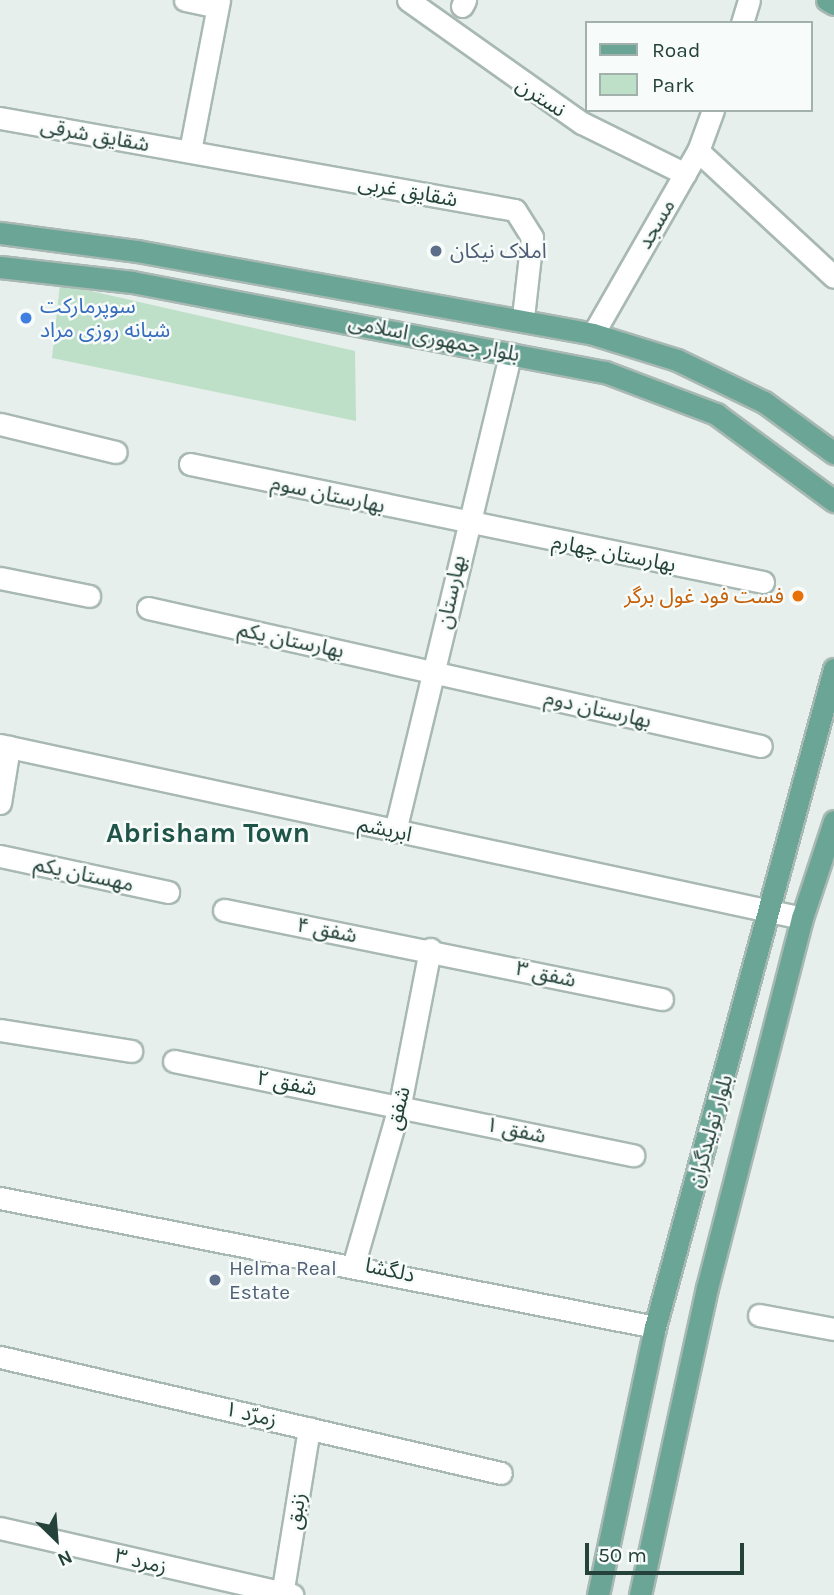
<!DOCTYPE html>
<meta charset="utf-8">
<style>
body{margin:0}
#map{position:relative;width:834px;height:1595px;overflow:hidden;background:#e6efeb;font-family:Karla,"Noto Sans Arabic",sans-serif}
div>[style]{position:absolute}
.green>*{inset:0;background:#bfe0c8}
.roads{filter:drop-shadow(2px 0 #a8b8b2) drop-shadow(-2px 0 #a8b8b2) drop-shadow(0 2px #a8b8b2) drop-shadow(0 -2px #a8b8b2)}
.minor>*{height:21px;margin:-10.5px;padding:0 10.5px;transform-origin:10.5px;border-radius:10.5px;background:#fff}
.major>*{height:21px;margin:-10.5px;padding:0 10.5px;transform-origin:10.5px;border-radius:10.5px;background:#6aa596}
.dots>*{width:19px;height:19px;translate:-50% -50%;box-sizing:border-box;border:4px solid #f7fbf9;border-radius:50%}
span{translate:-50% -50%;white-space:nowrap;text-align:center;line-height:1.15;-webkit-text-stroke:5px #f7fbf9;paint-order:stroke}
.street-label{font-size:21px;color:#24423a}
.service-label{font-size:21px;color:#4e5e75}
.left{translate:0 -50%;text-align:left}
.shop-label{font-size:21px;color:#366cbe}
.food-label{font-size:21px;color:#c56008}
.right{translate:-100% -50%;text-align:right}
.district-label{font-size:28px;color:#1f5548;font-weight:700}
.legend{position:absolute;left:585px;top:21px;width:228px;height:91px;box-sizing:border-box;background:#f7fbf9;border:2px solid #a3b1ad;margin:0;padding:9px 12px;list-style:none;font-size:21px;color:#24423a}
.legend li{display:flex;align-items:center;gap:14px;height:35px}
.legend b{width:35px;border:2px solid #a3b1ad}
.north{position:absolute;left:21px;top:1504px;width:70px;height:70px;-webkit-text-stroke:5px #f7fbf9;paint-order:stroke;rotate:155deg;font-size:19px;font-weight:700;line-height:28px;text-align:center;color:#24423a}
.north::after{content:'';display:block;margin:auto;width:24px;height:32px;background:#24423a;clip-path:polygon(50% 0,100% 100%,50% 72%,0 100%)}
.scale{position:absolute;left:585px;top:1543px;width:159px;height:32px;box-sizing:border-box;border:4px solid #24423a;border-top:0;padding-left:9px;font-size:21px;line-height:24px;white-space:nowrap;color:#24423a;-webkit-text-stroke:5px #f7fbf9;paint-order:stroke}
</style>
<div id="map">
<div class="green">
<div style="clip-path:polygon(60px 284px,355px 351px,356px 421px,52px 358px)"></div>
</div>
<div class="roads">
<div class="minor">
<div style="left:185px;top:0;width:33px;rotate:12deg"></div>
<div style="left:408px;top:0;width:213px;rotate:35.3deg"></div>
<div style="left:582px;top:123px;width:115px;rotate:26.3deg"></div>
<div style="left:462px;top:6px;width:7px;rotate:-63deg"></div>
<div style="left:742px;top:23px;width:24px;rotate:-73deg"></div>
<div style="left:0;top:118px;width:523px;rotate:10.13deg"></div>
<div style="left:515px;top:210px;width:32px;rotate:58deg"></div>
<div style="left:532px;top:237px;width:81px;rotate:96.4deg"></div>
<div style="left:190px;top:151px;width:154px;rotate:-79.1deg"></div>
<div style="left:698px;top:151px;width:185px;rotate:42.8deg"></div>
<div style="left:593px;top:334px;width:211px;rotate:-60.2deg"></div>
<div style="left:698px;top:151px;width:44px;rotate:-69.9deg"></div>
<div style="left:0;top:424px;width:119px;rotate:13.6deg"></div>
<div style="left:190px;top:464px;width:585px;rotate:11.64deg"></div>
<div style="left:0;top:578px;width:91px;rotate:11.4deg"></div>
<div style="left:148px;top:608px;width:628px;rotate:12.69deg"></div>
<div style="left:0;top:745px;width:820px;rotate:12.17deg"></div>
<div style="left:0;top:803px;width:57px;rotate:-80.9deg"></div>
<div style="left:395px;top:831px;width:491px;rotate:-76.4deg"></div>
<div style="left:0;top:856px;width:172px;rotate:12.1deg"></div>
<div style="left:224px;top:910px;width:447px;rotate:11.5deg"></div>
<div style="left:0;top:1030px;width:133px;rotate:9.1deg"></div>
<div style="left:174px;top:1061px;width:469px;rotate:11.6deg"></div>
<div style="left:0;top:1198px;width:668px;rotate:11.14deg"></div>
<div style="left:354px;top:1263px;width:166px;rotate:-73.9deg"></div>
<div style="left:400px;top:1104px;width:158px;rotate:-79deg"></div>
<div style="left:759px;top:1315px;width:76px;rotate:10.6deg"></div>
<div style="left:0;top:1357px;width:514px;rotate:13.04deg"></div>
<div style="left:0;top:1528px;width:300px;rotate:12.9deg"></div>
<div style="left:282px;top:1595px;width:169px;rotate:-80.8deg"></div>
</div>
<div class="major">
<div style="left:827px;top:0;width:8px;rotate:30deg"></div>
<div style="left:0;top:233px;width:138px;rotate:7.5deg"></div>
<div style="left:137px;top:251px;width:463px;rotate:10.3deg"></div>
<div style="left:593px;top:334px;width:88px;rotate:17.2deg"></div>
<div style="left:677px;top:360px;width:97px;rotate:25.8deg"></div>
<div style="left:764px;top:402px;width:87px;rotate:36.1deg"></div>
<div style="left:0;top:267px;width:133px;rotate:6.5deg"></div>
<div style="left:132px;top:282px;width:481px;rotate:10.8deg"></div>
<div style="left:605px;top:372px;width:119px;rotate:20.7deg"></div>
<div style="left:716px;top:414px;width:147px;rotate:36.4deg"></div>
<div style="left:598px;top:1595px;width:274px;rotate:-78deg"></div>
<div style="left:655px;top:1327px;width:682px;rotate:-74.78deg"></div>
<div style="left:640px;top:1595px;width:314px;rotate:-77.7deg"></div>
<div style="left:707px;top:1288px;width:382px;rotate:-75.6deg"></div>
<div style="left:802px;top:918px;width:102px;rotate:-71.7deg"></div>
</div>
</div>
<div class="dots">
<div style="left:436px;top:251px;background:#5c6f8a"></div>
<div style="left:26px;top:318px;background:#3f7fe0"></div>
<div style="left:798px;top:596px;background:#e8710a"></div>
<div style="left:215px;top:1280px;background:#5c6f8a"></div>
</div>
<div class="street-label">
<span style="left:541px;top:97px;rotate:33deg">نسترن</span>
<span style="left:95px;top:135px;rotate:10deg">شقایق شرقی</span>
<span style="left:408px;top:191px;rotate:10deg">شقایق غربی</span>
<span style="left:656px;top:224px;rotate:-60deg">مسجد</span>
<span style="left:434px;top:338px;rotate:11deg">بلوار جمهوری اسلامی</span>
<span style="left:328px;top:494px;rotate:12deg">بهارستان سوم</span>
<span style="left:614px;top:553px;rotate:11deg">بهارستان چهارم</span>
<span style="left:451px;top:592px;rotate:-78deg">بهارستان</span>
<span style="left:291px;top:640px;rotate:12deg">بهارستان یکم</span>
<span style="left:598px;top:709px;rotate:13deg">بهارستان دوم</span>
<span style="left:385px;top:829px;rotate:12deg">ابریشم</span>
<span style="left:84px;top:874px;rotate:12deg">مهستان یکم</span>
<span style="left:327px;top:930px;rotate:11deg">شفق ۴</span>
<span style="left:546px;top:974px;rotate:12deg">شفق ۳</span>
<span style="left:287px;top:1083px;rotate:11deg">شفق ۲</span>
<span style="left:398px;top:1108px;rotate:-76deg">شفق</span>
<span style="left:516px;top:1130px;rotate:12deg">شفق ۱</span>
<span style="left:710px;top:1131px;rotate:-74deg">بلوار تولیدگران</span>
<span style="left:390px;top:1270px;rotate:12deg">دلگشا</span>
<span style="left:251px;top:1414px;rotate:13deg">زمرّد ۱</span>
<span style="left:296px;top:1511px;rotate:-81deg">زنبق</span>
<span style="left:141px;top:1561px;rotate:13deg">زمرد ۳</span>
</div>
<div class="service-label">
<span class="left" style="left:450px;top:251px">املاک نیکان</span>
<span class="left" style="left:229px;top:1280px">Helma Real<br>Estate</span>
</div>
<div class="shop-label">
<span class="left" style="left:40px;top:318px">سوپرمارکت<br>شبانه روزی مراد</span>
</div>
<div class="food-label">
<span class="right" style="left:784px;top:596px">فست فود غول برگر</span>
</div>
<div class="district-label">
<span style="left:208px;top:833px">Abrisham Town</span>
</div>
<ul class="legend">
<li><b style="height:9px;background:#6aa596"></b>Road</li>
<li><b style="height:19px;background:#bfe0c8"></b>Park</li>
</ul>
<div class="north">N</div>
<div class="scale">50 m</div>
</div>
